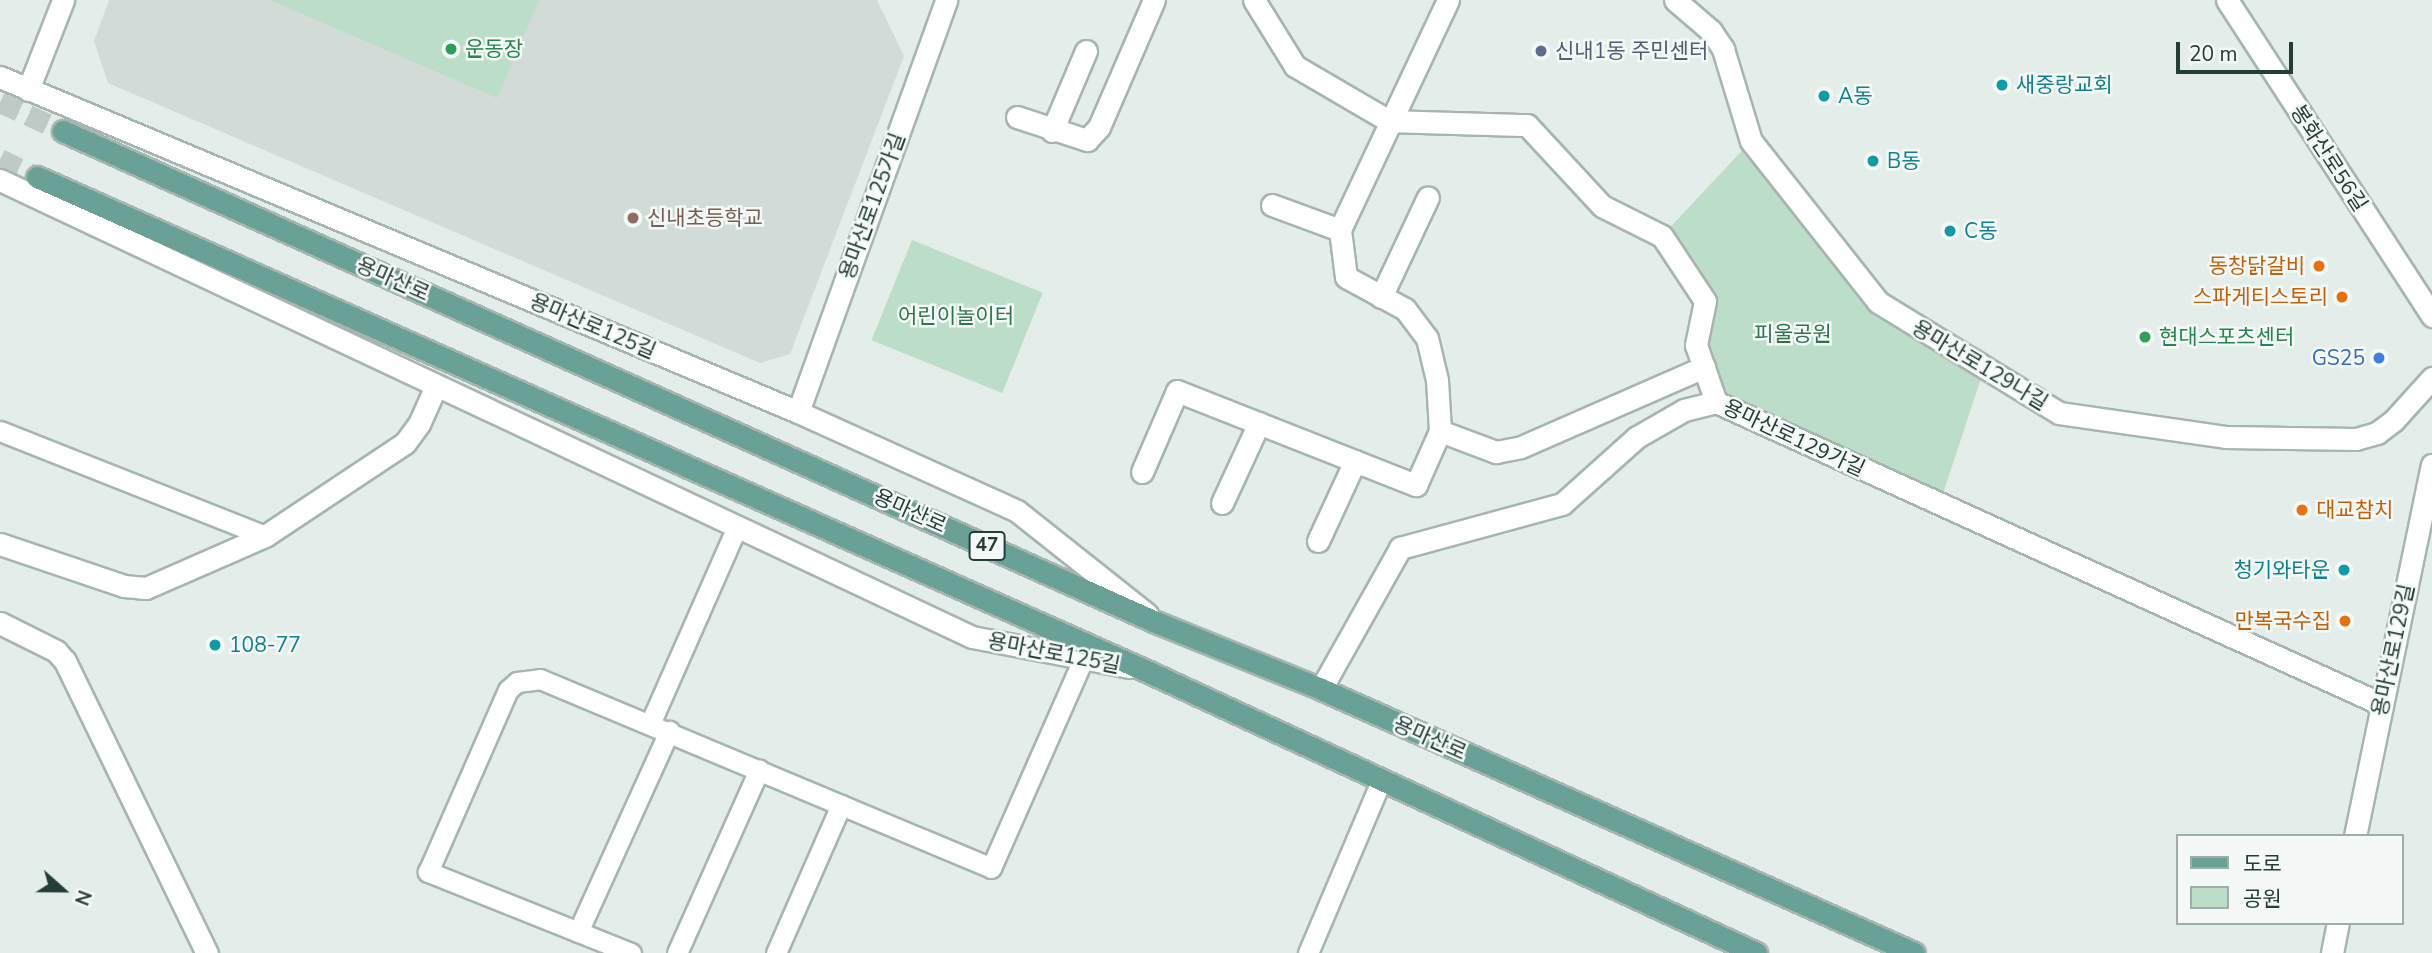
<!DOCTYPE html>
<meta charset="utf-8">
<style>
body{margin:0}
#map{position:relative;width:2432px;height:953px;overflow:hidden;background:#e3ede9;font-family:"Nunito Sans","Noto Sans KR",sans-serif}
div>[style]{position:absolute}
.built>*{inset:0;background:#d1dcd8}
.green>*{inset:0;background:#bcddc7;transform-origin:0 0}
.primary-tunnel>*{height:21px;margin-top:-10.5px;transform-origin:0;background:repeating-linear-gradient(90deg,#bdcac6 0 21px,transparent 0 31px)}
.roads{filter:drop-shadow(2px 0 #a6b5b0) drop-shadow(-2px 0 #a6b5b0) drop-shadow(0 2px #a6b5b0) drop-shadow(0 -2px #a6b5b0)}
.lane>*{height:19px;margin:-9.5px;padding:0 9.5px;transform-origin:9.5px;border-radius:9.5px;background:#fff}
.street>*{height:21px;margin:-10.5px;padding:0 10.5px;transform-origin:10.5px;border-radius:10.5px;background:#fff}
.secondary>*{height:21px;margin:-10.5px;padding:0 10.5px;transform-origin:10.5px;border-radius:10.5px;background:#fff}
.primary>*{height:21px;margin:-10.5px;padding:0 10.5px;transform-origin:10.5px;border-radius:10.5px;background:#69a196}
.dots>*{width:19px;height:19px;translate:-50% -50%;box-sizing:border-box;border:4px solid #f4f9f7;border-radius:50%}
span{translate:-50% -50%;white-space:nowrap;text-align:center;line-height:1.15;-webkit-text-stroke:5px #f4f9f7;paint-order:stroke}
.shield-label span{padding:2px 5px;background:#f4f9f7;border:2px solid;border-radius:5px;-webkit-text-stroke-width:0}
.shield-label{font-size:19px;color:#233e38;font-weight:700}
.leisure-label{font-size:21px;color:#27864d}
.left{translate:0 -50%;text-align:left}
.service-label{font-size:21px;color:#4e5e75}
.culture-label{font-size:21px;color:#0d838f}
.right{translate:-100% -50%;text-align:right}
.street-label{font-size:21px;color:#233e38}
.education-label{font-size:21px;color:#785e54}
.food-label{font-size:21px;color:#c56008}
.park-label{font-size:21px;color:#2e744d}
.shop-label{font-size:21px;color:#366cbe}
.legend{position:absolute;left:2176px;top:834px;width:228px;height:91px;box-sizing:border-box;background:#f4f9f7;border:2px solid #a0aeab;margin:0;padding:9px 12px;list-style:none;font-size:21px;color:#233e38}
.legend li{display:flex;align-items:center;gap:14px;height:35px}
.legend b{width:35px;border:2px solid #a0aeab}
.north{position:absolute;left:28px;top:855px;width:70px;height:70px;-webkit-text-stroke:5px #f4f9f7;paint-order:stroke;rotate:111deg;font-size:19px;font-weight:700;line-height:28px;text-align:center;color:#233e38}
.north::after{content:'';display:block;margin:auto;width:24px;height:32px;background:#233e38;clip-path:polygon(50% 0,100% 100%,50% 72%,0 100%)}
.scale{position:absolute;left:2176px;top:42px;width:117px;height:32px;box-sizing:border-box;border:4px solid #233e38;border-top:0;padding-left:9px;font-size:21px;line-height:24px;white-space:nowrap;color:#233e38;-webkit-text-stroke:5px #f4f9f7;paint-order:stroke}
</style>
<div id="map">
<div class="built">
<div style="clip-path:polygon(109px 0,877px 0,904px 56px,790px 354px,760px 363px,108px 83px,94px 41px)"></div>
</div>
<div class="green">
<div style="clip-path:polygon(270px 0,539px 0,497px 98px)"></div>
<div style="clip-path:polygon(1751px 141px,1878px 292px,1989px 354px,1939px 506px,1716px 402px,1696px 345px,1705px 301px,1662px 236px)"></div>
<div style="left:912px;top:240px;width:141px;height:108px;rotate:22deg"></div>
</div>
<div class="primary-tunnel">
<div style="left:0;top:102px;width:69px;rotate:24.7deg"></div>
<div style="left:0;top:159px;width:41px;rotate:25.9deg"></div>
</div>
<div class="roads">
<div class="lane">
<div style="left:0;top:431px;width:285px;rotate:21.6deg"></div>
<div style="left:650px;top:724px;width:213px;rotate:-66.2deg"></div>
<div style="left:578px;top:932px;width:221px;rotate:-65.6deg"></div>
<div style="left:631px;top:953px;width:219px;rotate:-158.2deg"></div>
<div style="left:428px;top:872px;width:199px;rotate:-66.3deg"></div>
<div style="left:508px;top:690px;width:12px;rotate:-42deg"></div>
<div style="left:517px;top:682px;width:23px;rotate:-7deg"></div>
<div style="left:540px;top:679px;width:489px;rotate:22.7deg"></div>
<div style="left:991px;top:868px;width:228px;rotate:-66.2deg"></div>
<div style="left:677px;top:953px;width:201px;rotate:-65.9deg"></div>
<div style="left:776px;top:953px;width:162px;rotate:-66.3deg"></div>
<div style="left:1308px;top:953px;width:187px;rotate:-67deg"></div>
</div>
<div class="street">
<div style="left:1254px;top:0;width:78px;rotate:58.2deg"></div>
<div style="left:1295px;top:66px;width:109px;rotate:30.3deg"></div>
<div style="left:1389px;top:121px;width:138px;rotate:1.7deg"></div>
<div style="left:1527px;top:125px;width:110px;rotate:47.2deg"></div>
<div style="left:1602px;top:206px;width:67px;rotate:26.6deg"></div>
<div style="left:1662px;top:236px;width:78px;rotate:56.5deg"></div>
<div style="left:1705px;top:301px;width:45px;rotate:101.6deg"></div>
<div style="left:1696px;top:345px;width:60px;rotate:70.7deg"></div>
<div style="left:1716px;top:402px;width:730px;rotate:24.42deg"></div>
<div style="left:1448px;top:0;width:254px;rotate:115.2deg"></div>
<div style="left:1340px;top:230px;width:47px;rotate:82.7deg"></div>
<div style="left:1346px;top:277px;width:67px;rotate:28.5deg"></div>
<div style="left:1405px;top:309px;width:36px;rotate:53deg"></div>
<div style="left:1427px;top:338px;width:43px;rotate:76.6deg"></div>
<div style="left:1437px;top:380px;width:51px;rotate:86.6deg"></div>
<div style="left:1440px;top:431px;width:60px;rotate:20.6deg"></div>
<div style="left:1496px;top:452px;width:25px;rotate:-11deg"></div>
<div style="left:1521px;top:447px;width:200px;rotate:-23.6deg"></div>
<div style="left:1675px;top:0;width:48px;rotate:40.7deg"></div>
<div style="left:1711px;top:31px;width:22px;rotate:56deg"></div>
<div style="left:1723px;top:49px;width:96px;rotate:73.1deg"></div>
<div style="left:1751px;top:141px;width:205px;rotate:51.7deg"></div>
<div style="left:1878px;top:302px;width:212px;rotate:31.5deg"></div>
<div style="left:2059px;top:413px;width:168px;rotate:8.2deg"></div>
<div style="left:2225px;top:437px;width:131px;rotate:0.9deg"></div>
<div style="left:2356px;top:439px;width:22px;rotate:-16deg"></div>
<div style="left:2377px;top:433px;width:21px;rotate:-37deg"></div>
<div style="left:2394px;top:420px;width:57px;rotate:-47.9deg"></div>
<div style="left:0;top:77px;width:865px;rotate:22.77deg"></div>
<div style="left:798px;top:412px;width:240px;rotate:24.3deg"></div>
<div style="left:1017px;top:511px;width:166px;rotate:38.4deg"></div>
<div style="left:28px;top:90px;width:97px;rotate:-68.7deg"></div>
<div style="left:1017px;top:117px;width:74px;rotate:18.2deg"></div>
<div style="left:1087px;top:140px;width:18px;rotate:-47deg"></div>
<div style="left:1099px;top:127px;width:138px;rotate:-66.6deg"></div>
<div style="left:1052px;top:131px;width:87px;rotate:-67deg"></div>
<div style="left:0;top:180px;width:1074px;rotate:25.18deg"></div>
<div style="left:972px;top:637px;width:160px;rotate:10.8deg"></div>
<div style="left:1272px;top:205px;width:72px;rotate:20.2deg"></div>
<div style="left:1381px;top:297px;width:110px;rotate:-64.8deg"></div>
<div style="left:798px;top:412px;width:438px;rotate:-70.2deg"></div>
<div style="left:1142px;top:472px;width:88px;rotate:-66.6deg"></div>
<div style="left:1177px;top:391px;width:257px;rotate:21.5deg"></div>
<div style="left:1416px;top:485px;width:59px;rotate:-66deg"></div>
<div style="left:1222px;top:503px;width:88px;rotate:-65.2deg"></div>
<div style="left:1318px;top:541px;width:88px;rotate:-65.2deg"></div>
<div style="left:0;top:544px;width:131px;rotate:18.7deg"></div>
<div style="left:124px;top:586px;width:22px;rotate:5deg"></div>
<div style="left:146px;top:588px;width:130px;rotate:-23.6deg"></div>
<div style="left:265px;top:536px;width:168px;rotate:-33.6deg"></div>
<div style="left:405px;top:443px;width:24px;rotate:-54deg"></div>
<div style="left:419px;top:424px;width:39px;rotate:-66deg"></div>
<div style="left:0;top:623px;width:63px;rotate:26.6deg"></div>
<div style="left:56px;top:651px;width:13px;rotate:48deg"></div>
<div style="left:65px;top:661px;width:325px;rotate:64.1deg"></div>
<div style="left:1321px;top:689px;width:162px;rotate:-60.7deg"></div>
<div style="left:1400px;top:548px;width:168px;rotate:-15.2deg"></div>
<div style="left:1562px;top:504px;width:101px;rotate:-41.8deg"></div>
<div style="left:1637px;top:437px;width:54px;rotate:-29.9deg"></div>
<div style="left:1684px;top:410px;width:33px;rotate:-14deg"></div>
<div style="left:2355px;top:836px;width:379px;rotate:-78.3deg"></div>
<div style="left:2332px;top:953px;width:31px;rotate:-79deg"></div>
</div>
<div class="secondary">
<div style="left:2227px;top:0;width:377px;rotate:57deg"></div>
</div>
<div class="primary">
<div style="left:63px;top:131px;width:1200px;rotate:24.2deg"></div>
<div style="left:1158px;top:623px;width:176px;rotate:22deg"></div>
<div style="left:1321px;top:689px;width:649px;rotate:24deg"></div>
<div style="left:37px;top:177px;width:1207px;rotate:24deg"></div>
<div style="left:1140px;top:668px;width:679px;rotate:24.83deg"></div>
</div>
</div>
<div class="dots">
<div style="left:451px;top:49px;background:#2e9e5b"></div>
<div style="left:1541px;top:51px;background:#5c6f8a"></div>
<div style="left:2002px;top:85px;background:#0f9aa8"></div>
<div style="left:1824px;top:96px;background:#0f9aa8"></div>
<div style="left:1873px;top:161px;background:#0f9aa8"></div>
<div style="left:633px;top:218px;background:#8d6e63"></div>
<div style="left:1950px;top:231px;background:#0f9aa8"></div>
<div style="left:2319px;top:266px;background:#e8710a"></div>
<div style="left:2342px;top:297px;background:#e8710a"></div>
<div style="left:2145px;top:337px;background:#2e9e5b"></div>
<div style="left:2379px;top:358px;background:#3f7fe0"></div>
<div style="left:2302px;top:510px;background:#e8710a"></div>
<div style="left:2344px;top:570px;background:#0f9aa8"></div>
<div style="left:2345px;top:621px;background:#e8710a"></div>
<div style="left:215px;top:645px;background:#0f9aa8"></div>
</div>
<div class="shield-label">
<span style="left:987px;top:546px">47</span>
</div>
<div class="leisure-label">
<span class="left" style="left:465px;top:49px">운동장</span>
<span class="left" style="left:2159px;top:337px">현대스포츠센터</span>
</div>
<div class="service-label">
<span class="left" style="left:1555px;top:51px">신내1동 주민센터</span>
</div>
<div class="culture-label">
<span class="left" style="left:2016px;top:85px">새중랑교회</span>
<span class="left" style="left:1838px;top:96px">A동</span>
<span class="left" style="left:1887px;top:161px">B동</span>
<span class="left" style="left:1964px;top:231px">C동</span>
<span class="right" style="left:2330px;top:570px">청기와타운</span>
<span class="left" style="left:229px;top:645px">108-77</span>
</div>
<div class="street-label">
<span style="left:2329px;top:158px;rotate:57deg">봉화산로56길</span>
<span style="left:872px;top:206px;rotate:-70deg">용마산로125가길</span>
<span style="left:393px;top:279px;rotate:24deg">용마산로</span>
<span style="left:593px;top:326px;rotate:23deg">용마산로125길</span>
<span style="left:1980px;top:365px;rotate:31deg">용마산로129나길</span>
<span style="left:1794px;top:438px;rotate:25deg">용마산로129가길</span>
<span style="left:910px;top:511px;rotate:24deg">용마산로</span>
<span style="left:2393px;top:650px;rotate:-78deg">용마산로129길</span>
<span style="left:1054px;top:653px;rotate:11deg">용마산로125길</span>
<span style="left:1430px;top:738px;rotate:24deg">용마산로</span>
</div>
<div class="education-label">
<span class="left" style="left:647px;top:218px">신내초등학교</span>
</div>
<div class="food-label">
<span class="right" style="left:2305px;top:266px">동창닭갈비</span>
<span class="right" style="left:2328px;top:297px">스파게티스토리</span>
<span class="left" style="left:2316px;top:510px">대교참치</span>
<span class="right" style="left:2331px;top:621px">만복국수집</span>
</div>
<div class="park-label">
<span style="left:956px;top:316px">어린이놀이터</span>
<span style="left:1793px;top:334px">피울공원</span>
</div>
<div class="shop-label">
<span class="right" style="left:2365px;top:358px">GS25</span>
</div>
<ul class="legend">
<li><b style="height:9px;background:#69a196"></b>도로</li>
<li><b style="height:19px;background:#bcddc7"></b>공원</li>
</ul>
<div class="north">N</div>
<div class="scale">20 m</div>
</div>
